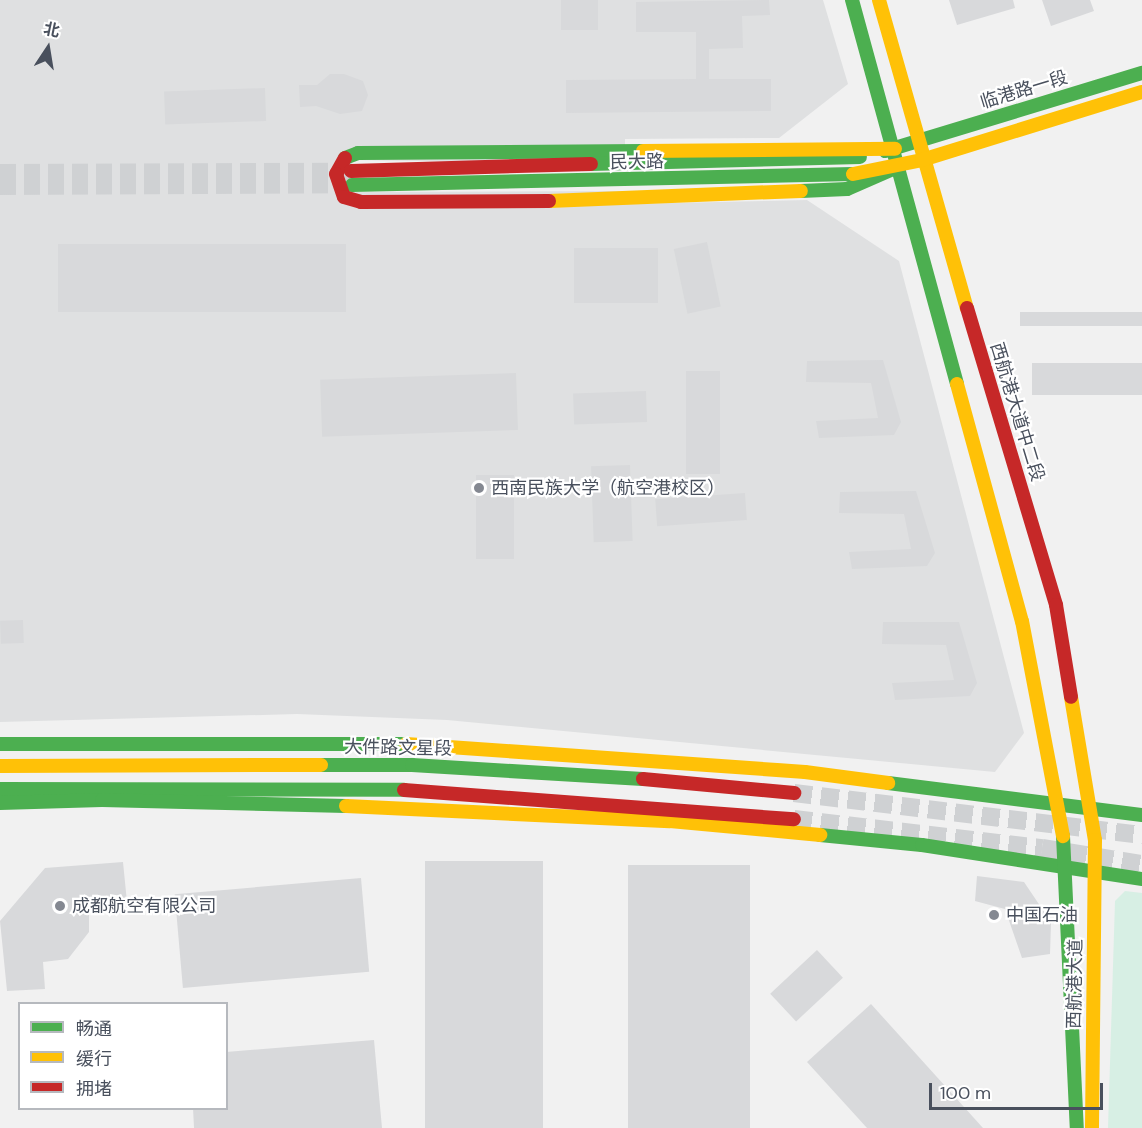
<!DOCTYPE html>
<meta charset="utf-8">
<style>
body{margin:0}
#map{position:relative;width:1142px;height:1128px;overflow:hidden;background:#f1f1f1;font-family:"DM Sans","Noto Sans SC",sans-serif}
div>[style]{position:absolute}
.education>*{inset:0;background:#dfe0e1}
.green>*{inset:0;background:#d7efe4}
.building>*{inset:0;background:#d8d9db;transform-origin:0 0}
.secondary-tunnel>*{height:16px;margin-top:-8px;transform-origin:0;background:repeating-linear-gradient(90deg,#cfd1d3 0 16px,transparent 0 24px)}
.primary-tunnel>*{height:18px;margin-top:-9px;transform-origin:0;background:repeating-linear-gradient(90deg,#cfd1d3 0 18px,transparent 0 27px)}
.fast>*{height:14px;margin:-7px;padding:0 7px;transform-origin:7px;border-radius:7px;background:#4caf50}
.slow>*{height:14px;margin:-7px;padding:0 7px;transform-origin:7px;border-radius:7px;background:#ffc107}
.jam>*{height:14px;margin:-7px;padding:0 7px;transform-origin:7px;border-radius:7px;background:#c62828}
.dots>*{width:16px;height:16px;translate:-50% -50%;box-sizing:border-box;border:3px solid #fff;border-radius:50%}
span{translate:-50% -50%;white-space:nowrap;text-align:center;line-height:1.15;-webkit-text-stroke:4.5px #fff;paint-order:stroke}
.street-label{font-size:18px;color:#49505d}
.poi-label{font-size:18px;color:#49505d}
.left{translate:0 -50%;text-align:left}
.legend{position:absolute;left:18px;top:1002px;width:210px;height:108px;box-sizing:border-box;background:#fff;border:2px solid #b6b9be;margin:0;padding:8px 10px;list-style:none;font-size:18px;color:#49505d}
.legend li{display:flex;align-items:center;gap:12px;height:30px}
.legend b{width:30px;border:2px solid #b6b9be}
.north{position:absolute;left:18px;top:18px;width:60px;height:60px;-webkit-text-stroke:4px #fff;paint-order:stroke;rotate:12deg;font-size:16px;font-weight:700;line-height:24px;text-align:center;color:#49505d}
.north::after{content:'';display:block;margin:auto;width:21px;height:27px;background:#49505d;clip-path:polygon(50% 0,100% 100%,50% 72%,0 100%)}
.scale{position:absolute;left:929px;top:1083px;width:174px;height:27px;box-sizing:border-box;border:3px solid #49505d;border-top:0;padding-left:8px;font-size:18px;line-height:21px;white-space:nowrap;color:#49505d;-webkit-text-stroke:4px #fff;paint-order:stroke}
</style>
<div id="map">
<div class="education">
<div style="clip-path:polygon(0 0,823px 0,848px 84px,779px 138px,625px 139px,625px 164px,352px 160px,352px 192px,626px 191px,627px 204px,807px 200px,899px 261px,1024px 733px,995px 772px,447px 720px,297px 714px,0 722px)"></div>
</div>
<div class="green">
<div style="clip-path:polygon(1125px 891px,1142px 893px,1142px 1128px,1108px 1128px,1115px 901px)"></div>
</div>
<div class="building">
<div style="left:561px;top:0;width:37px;height:30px"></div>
<div style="clip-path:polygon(769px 0,770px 15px,742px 16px,743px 48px,709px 49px,709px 79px,771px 79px,771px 111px,566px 113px,566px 80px,696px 79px,696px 32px,636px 32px,636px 2px)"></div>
<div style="clip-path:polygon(949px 0,1013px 0,1015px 8px,957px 25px)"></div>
<div style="clip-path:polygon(1042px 0,1090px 0,1094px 11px,1051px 26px)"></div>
<div style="clip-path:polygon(330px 74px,344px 74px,363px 81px,368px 95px,362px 111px,340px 114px,316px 106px,300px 107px,299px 85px,317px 85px)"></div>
<div style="left:265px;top:88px;width:33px;height:101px;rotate:88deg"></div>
<div style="left:707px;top:242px;width:66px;height:34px;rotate:78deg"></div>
<div style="left:58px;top:244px;width:288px;height:68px"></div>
<div style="left:574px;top:248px;width:84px;height:55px"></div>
<div style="left:1142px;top:312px;width:14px;height:122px;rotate:90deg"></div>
<div style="clip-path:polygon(883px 360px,901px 422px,894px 435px,819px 438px,816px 421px,878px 418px,871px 383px,806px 382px,807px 361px)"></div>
<div style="left:1142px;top:363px;width:32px;height:110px;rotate:90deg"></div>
<div style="left:686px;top:371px;width:34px;height:103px"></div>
<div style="left:516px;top:373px;width:57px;height:196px;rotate:88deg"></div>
<div style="left:646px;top:391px;width:31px;height:73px;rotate:88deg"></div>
<div style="left:630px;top:465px;width:76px;height:39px;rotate:88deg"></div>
<div style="left:476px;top:475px;width:38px;height:84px"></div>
<div style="clip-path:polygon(916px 491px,935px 553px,927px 566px,852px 569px,849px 552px,911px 549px,904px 514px,839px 513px,840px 492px)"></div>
<div style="left:745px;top:493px;width:27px;height:90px;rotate:86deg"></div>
<div style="left:23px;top:620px;width:23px;height:23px;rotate:88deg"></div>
<div style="clip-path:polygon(883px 622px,959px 622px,977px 683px,970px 696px,895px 700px,892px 683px,954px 680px,946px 645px,882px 644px)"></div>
<div style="left:425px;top:861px;width:118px;height:267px"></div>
<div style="clip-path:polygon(123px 862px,127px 902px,89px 905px,89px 932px,68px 959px,43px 962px,45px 989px,7px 991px,0 921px,45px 868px)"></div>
<div style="left:628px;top:865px;width:122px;height:263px"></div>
<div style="clip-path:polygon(977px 876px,1024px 882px,1051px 922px,1050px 954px,1022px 958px,1005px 909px,975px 901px)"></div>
<div style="left:361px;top:878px;width:94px;height:187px;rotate:85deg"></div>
<div style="left:817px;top:950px;width:38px;height:64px;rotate:47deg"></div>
<div style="clip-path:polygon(871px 1004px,983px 1128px,867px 1128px,807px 1062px)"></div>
<div style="clip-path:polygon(374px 1040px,382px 1128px,194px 1128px,193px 1108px,226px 1108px,226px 1052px)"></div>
</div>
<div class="secondary-tunnel">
<div style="left:0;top:172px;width:350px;rotate:-0.2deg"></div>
<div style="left:0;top:187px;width:352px;rotate:-0.3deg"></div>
</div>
<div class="primary-tunnel">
<div style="left:794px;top:793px;width:351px;rotate:6.9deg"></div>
<div style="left:794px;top:819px;width:250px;rotate:6.7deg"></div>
<div style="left:1042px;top:848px;width:101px;rotate:9.1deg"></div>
</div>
<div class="fast">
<div style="left:852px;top:0;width:398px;rotate:74.7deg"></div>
<div style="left:885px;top:151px;width:269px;rotate:-16.9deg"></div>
<div style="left:345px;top:158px;width:14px;rotate:-21deg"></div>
<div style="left:358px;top:153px;width:285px;rotate:-0.4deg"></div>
<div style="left:591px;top:164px;width:269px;rotate:-1.5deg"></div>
<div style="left:352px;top:185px;width:501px;rotate:-1.26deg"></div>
<div style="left:801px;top:191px;width:46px;rotate:-2.5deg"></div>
<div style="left:847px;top:189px;width:58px;rotate:-23.5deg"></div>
<div style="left:0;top:744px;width:406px"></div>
<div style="left:321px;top:765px;width:91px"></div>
<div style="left:412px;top:765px;width:231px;rotate:3.5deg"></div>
<div style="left:888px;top:783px;width:256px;rotate:7.2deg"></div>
<div style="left:0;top:789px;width:404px;rotate:0.1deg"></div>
<div style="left:0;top:803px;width:102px;rotate:-1.7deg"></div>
<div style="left:102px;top:800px;width:244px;rotate:1.4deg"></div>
<div style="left:820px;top:835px;width:102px;rotate:5.6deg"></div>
<div style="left:922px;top:845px;width:223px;rotate:8.8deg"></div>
<div style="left:1063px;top:836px;width:292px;rotate:87.3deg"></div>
</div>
<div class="slow">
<div style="left:879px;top:0;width:320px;rotate:74.1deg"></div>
<div style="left:643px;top:151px;width:252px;rotate:-0.5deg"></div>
<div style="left:853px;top:174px;width:70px;rotate:-11.5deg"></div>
<div style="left:922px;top:160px;width:230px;rotate:-17.2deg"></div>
<div style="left:549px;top:201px;width:252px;rotate:-2.3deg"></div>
<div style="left:957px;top:384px;width:246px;rotate:74.7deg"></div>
<div style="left:1022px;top:621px;width:219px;rotate:79.2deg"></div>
<div style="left:1071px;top:697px;width:145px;rotate:80.5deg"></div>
<div style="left:1095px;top:840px;width:288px;rotate:90.6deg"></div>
<div style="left:406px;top:744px;width:400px;rotate:4deg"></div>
<div style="left:805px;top:772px;width:84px;rotate:7.5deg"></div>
<div style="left:0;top:766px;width:321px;rotate:-0.2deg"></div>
<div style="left:346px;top:806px;width:324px;rotate:2.7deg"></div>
<div style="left:670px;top:821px;width:151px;rotate:5.3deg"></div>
</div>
<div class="jam">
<div style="left:345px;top:158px;width:18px;rotate:119deg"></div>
<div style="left:336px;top:174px;width:24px;rotate:71deg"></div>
<div style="left:344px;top:197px;width:18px;rotate:16deg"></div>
<div style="left:361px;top:202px;width:188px;rotate:-0.3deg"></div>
<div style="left:351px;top:171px;width:240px;rotate:-1.7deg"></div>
<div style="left:967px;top:308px;width:310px;rotate:73.3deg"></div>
<div style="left:1056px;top:605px;width:93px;rotate:80.7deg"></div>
<div style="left:643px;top:779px;width:152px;rotate:5.3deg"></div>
<div style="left:404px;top:790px;width:391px;rotate:4.3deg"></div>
</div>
<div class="dots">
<div style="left:479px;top:488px;background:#848891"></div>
<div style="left:60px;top:906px;background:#848891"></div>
<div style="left:994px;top:915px;background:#848891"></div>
</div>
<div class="street-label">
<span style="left:1024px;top:90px;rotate:-17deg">临港路一段</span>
<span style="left:637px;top:162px;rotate:-1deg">民大路</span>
<span style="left:1017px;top:412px;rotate:73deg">西航港大道中二段</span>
<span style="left:398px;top:748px;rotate:1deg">大件路文星段</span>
<span style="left:1075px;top:984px;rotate:-89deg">西航港大道</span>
</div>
<div class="poi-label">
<span class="left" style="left:491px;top:488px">西南民族大学（航空港校区）</span>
<span class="left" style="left:72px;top:906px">成都航空有限公司</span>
<span class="left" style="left:1006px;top:915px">中国石油</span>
</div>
<ul class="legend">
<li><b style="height:8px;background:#4caf50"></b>畅通</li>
<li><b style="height:8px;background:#ffc107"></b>缓行</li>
<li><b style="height:8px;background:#c62828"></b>拥堵</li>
</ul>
<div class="north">北</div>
<div class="scale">100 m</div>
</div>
